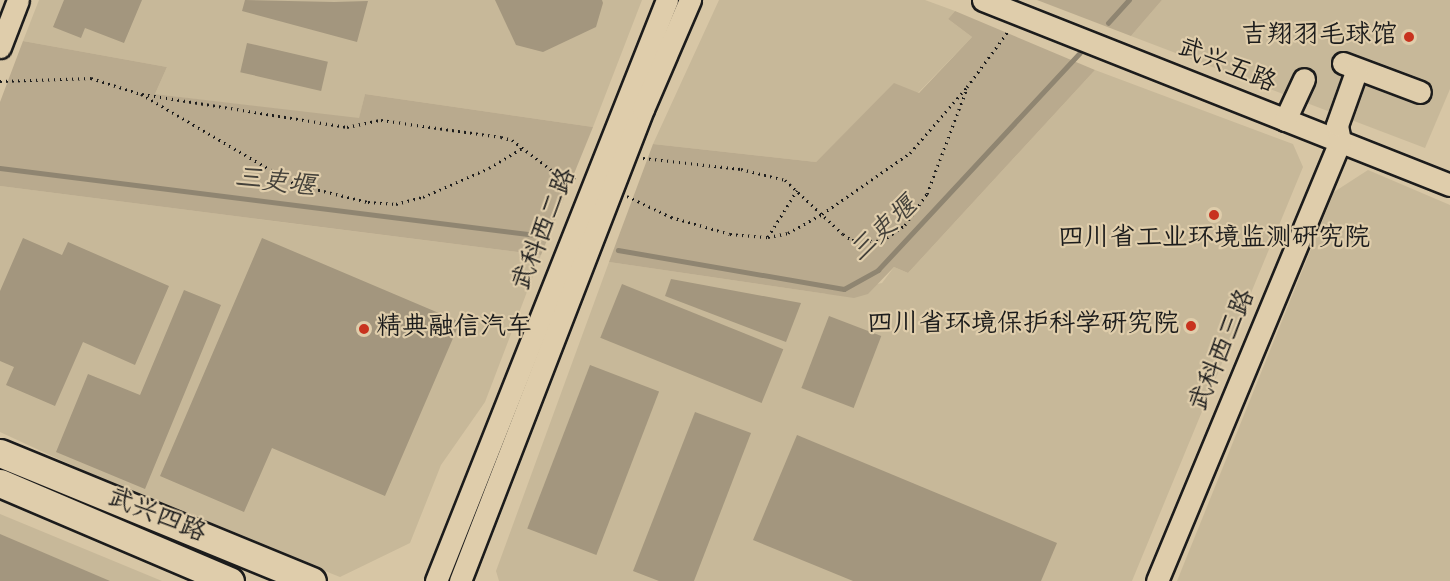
<!DOCTYPE html>
<meta charset="utf-8">
<style>
body{margin:0}
#map{position:relative;width:1450px;height:581px;overflow:hidden;background:#d7c6a5;font-family:"Indie Flower","LXGW WenKai TC",sans-serif}
div>[style]{position:absolute}
.built>*{inset:0;background:#c7b899}
.green>*{inset:0;background:#b9aa8e}
.stream>*{height:4.5px;margin:-2.25px;padding:0 2.25px;transform-origin:2.25px;border-radius:2.25px;background:#8f8571}
.building>*{inset:0;background:#a3967e;transform-origin:0 0}
.path>*{height:3px;margin-top:-1.5px;transform-origin:0;background:repeating-linear-gradient(90deg,#1c1c1c 0 1.5px,transparent 0 6px)}
.roads{filter:drop-shadow(2px 0 #1c1c1c) drop-shadow(-2px 0 #1c1c1c) drop-shadow(0 2px #1c1c1c) drop-shadow(0 -2px #1c1c1c)}
.minor>*{height:21px;margin:-10.5px;padding:0 10.5px;transform-origin:10.5px;border-radius:10.5px;background:#dfcdab}
.major>*{height:27px;margin:-13.5px;padding:0 13.5px;transform-origin:13.5px;border-radius:13.5px;background:#dfcdab}
.dots>*{width:16px;height:16px;translate:-50% -50%;box-sizing:border-box;border:3px solid #dfcdab;border-radius:50%}
span{translate:-50% -50%;white-space:nowrap;text-align:center;line-height:1.15;-webkit-text-stroke:4.5px #dfcdab;paint-order:stroke}
.poi-label{font-size:26px;color:#1c1c1c}
.right{translate:-100% -50%;text-align:right}
.left{translate:0 -50%;text-align:left}
.street-label{font-size:26px;color:#1c1c1c}
.water-label{font-size:27px;color:#44413a;font-style:italic}
</style>
<div id="map">
<div class="built">
<div style="clip-path:polygon(39px 0,642px 0,593px 127px,365px 94px,359px 119px,155px 94px,167px 67px,23px 41px)"></div>
<div style="clip-path:polygon(719px 0,925px 0,955px 11px,948px 19px,972px 37px,918px 93px,894px 84px,816px 162px,653px 144px)"></div>
<div style="clip-path:polygon(1162px 0,1450px 0,1450px 89px,1425px 148px,1131px 36px)"></div>
<div style="clip-path:polygon(1095px 70px,1293px 144px,1303px 167px,1132px 581px,499px 581px,496px 571px,609px 262px,827px 294px,882px 283px,894px 267px,908px 273px)"></div>
<div style="clip-path:polygon(1368px 170px,1450px 205px,1450px 581px,1177px 581px,1334px 192px)"></div>
<div style="clip-path:polygon(0 186px,257px 219px,541px 255px,485px 402px,441px 465px,410px 543px,340px 577px,147px 500px,0 432px)"></div>
<div style="clip-path:polygon(0 514px,162px 581px,0 581px)"></div>
</div>
<div class="green">
<div style="clip-path:polygon(1037px 0,1162px 0,1131px 36px)"></div>
<div style="clip-path:polygon(955px 11px,1095px 70px,908px 273px,894px 267px,868px 294px,854px 298px,609px 262px,653px 144px,816px 162px,894px 83px,919px 93px,972px 37px,948px 19px)"></div>
<div style="clip-path:polygon(23px 41px,167px 67px,155px 94px,359px 118px,365px 94px,593px 127px,541px 255px,0 186px,0 102px)"></div>
</div>
<div class="stream">
<div style="left:1108px;top:23px;width:31px;rotate:-48deg"></div>
<div style="left:0;top:168px;width:548px;rotate:7.13deg"></div>
<div style="left:618px;top:250px;width:229px;rotate:9.8deg"></div>
<div style="left:844px;top:289px;width:39px;rotate:-29deg"></div>
<div style="left:878px;top:270px;width:296px;rotate:-47.1deg"></div>
</div>
<div class="building">
<div style="clip-path:polygon(64px 0,142px 0,124px 43px,85px 28px,81px 38px,53px 27px)"></div>
<div style="clip-path:polygon(245px 0,334px 2px,368px 1px,357px 42px,242px 11px)"></div>
<div style="clip-path:polygon(495px 0,602px 0,603px 3px,596px 27px,543px 52px,516px 45px)"></div>
<div style="left:247px;top:43px;width:83px;height:30px;rotate:13deg"></div>
<div style="clip-path:polygon(23px 238px,62px 255px,68px 242px,169px 286px,135px 365px,83px 342px,55px 406px,6px 385px,14px 367px,0 361px,0 291px)"></div>
<div style="clip-path:polygon(262px 238px,460px 322px,385px 496px,272px 448px,244px 512px,160px 476px)"></div>
<div style="clip-path:polygon(671px 279px,801px 303px,786px 342px,665px 296px)"></div>
<div style="left:622px;top:284px;width:174px;height:58px;rotate:22deg"></div>
<div style="clip-path:polygon(184px 290px,221px 305px,145px 489px,56px 452px,88px 374px,140px 395px)"></div>
<div style="left:829px;top:316px;width:56px;height:77px;rotate:21deg"></div>
<div style="left:590px;top:365px;width:74px;height:175px;rotate:21deg"></div>
<div style="clip-path:polygon(695px 412px,751px 433px,694px 581px,659px 581px,633px 571px)"></div>
<div style="clip-path:polygon(797px 435px,1057px 543px,1041px 581px,853px 581px,753px 540px)"></div>
<div style="clip-path:polygon(0 534px,110px 581px,0 581px)"></div>
</div>
<div class="path">
<div style="left:0;top:81px;width:91px;rotate:-1.9deg"></div>
<div style="left:91px;top:78px;width:52px;rotate:17.7deg"></div>
<div style="left:141px;top:94px;width:178px;rotate:30.3deg"></div>
<div style="left:295px;top:184px;width:75px;rotate:13.9deg"></div>
<div style="left:368px;top:202px;width:28px;rotate:4deg"></div>
<div style="left:396px;top:204px;width:28px;rotate:-15deg"></div>
<div style="left:423px;top:197px;width:72px;rotate:-23.7deg"></div>
<div style="left:489px;top:168px;width:39px;rotate:-31deg"></div>
<div style="left:142px;top:94px;width:208px;rotate:9.1deg"></div>
<div style="left:347px;top:127px;width:35px;rotate:-12deg"></div>
<div style="left:381px;top:120px;width:121px;rotate:8.1deg"></div>
<div style="left:501px;top:137px;width:11px;rotate:15deg"></div>
<div style="left:512px;top:140px;width:63px;rotate:37.2deg"></div>
<div style="left:562px;top:178px;width:17px;rotate:-3deg"></div>
<div style="left:643px;top:158px;width:99px;rotate:6.4deg"></div>
<div style="left:741px;top:169px;width:45px;rotate:14deg"></div>
<div style="left:785px;top:180px;width:79px;rotate:43deg"></div>
<div style="left:843px;top:234px;width:11px;rotate:34deg"></div>
<div style="left:852px;top:240px;width:30px;rotate:2deg"></div>
<div style="left:882px;top:241px;width:28px;rotate:-35deg"></div>
<div style="left:905px;top:225px;width:38px;rotate:-55deg"></div>
<div style="left:927px;top:194px;width:113px;rotate:-69.3deg"></div>
<div style="left:627px;top:196px;width:49px;rotate:25.5deg"></div>
<div style="left:671px;top:217px;width:61px;rotate:16.1deg"></div>
<div style="left:730px;top:234px;width:38px;rotate:5deg"></div>
<div style="left:768px;top:237px;width:20px;rotate:-11deg"></div>
<div style="left:788px;top:233px;width:39px;rotate:-29deg"></div>
<div style="left:822px;top:214px;width:107px;rotate:-34.7deg"></div>
<div style="left:910px;top:153px;width:87px;rotate:-49.2deg"></div>
<div style="left:967px;top:87px;width:71px;rotate:-53.6deg"></div>
<div style="left:768px;top:237px;width:55px;rotate:-58.3deg"></div>
</div>
<div class="roads">
<div class="minor">
<div style="left:983px;top:0;width:502px;rotate:21.61deg"></div>
<div style="left:0;top:47px;width:50px;rotate:-69deg"></div>
<div style="left:1343px;top:63px;width:82px;rotate:20.6deg"></div>
<div style="left:1285px;top:120px;width:45px;rotate:-65.1deg"></div>
<div style="left:436px;top:581px;width:625px;rotate:-68.32deg"></div>
<div style="left:460px;top:581px;width:506px;rotate:-68.81deg"></div>
<div style="left:643px;top:109px;width:119px;rotate:-66.7deg"></div>
<div style="left:1157px;top:581px;width:477px;rotate:-67.4deg"></div>
<div style="left:1340px;top:141px;width:16px;rotate:-101deg"></div>
<div style="left:1337px;top:125px;width:59px;rotate:-70.3deg"></div>
</div>
<div class="major">
<div style="left:0;top:453px;width:337px;rotate:22.3deg"></div>
<div style="left:0;top:483px;width:250px;rotate:23.1deg"></div>
</div>
</div>
<div class="dots">
<div style="left:1409px;top:37px;background:#c8321e"></div>
<div style="left:1214px;top:215px;background:#c8321e"></div>
<div style="left:1191px;top:326px;background:#c8321e"></div>
<div style="left:364px;top:329px;background:#c8321e"></div>
</div>
<div class="poi-label">
<span class="right" style="left:1397px;top:37px">吉翔羽毛球馆</span>
<span style="left:1214px;top:240px">四川省工业环境监测研究院</span>
<span class="right" style="left:1179px;top:326px">四川省环境保护科学研究院</span>
<span class="left" style="left:376px;top:329px">精典融信汽车</span>
</div>
<div class="street-label">
<span style="left:1226px;top:67px;rotate:22deg">武兴五路</span>
<span style="left:546px;top:230px;rotate:-68deg">武科西二路</span>
<span style="left:1224px;top:351px;rotate:-67deg">武科西三路</span>
<span style="left:156px;top:517px;rotate:22deg">武兴四路</span>
</div>
<div class="water-label">
<span style="left:275px;top:183px;rotate:7deg">三吏堰</span>
<span style="left:884px;top:230px;rotate:-43deg">三吏堰</span>
</div>
</div>
